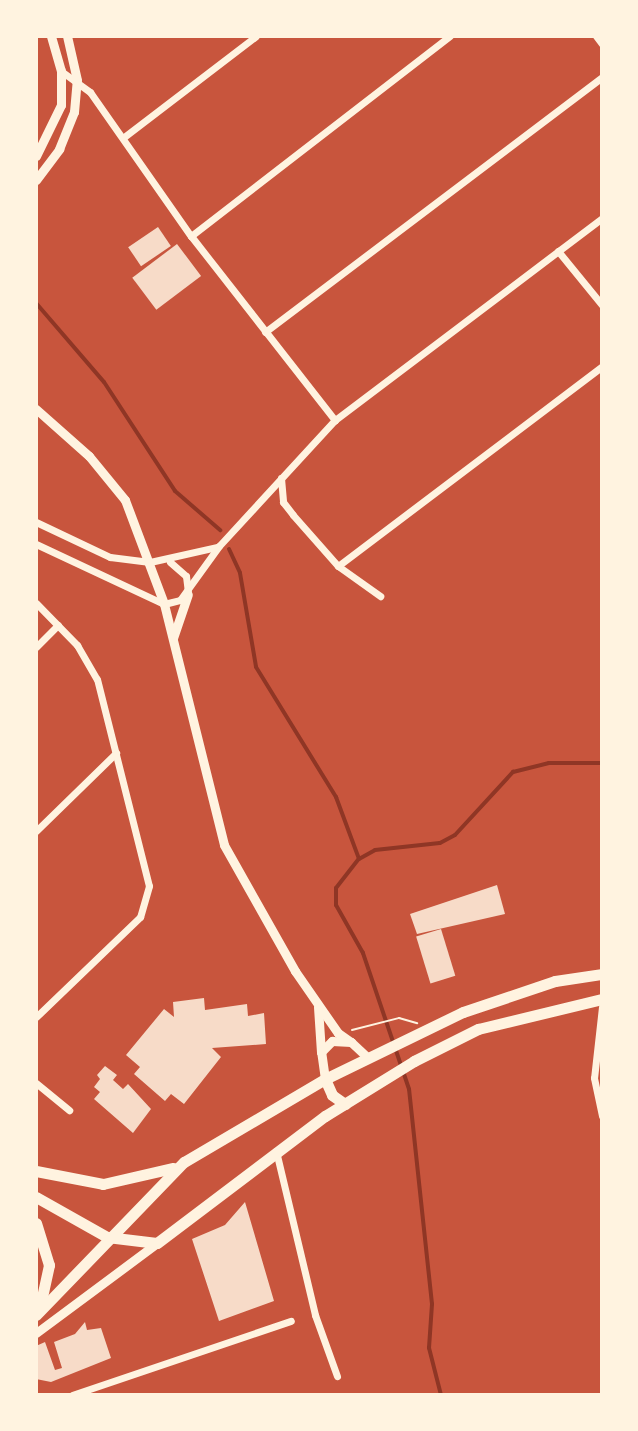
<!DOCTYPE html>
<style>
body{margin:0}
#map{position:relative;width:638px;height:1431px;overflow:hidden;background:#c8553d;font-family:"Asap Condensed",sans-serif}
div>[style]{position:absolute}
.stream>*{height:4px;margin:-2px;padding:0 2px;transform-origin:2px;border-radius:2px;background:#8f3625}
.building>*{inset:0;background:#f7dbc8;transform-origin:0 0}
.path>*{height:2px;margin:-1px;padding:0 1px;transform-origin:1px;border-radius:1px;background:#fff3e0}
.minor>*{height:7px;margin:-3.5px;padding:0 3.5px;transform-origin:3.5px;border-radius:3.5px;background:#fff3e0}
.tertiary>*{height:9px;margin:-4.5px;padding:0 4.5px;transform-origin:4.5px;border-radius:4.5px;background:#fff3e0}
.secondary>*{height:11px;margin:-5.5px;padding:0 5.5px;transform-origin:5.5px;border-radius:5.5px;background:#fff3e0}
span{translate:-50% -50%;white-space:nowrap;text-align:center;line-height:1.15;-webkit-text-stroke:8px #fff3e0;paint-order:stroke}
.frame{position:absolute;inset:0;border:38px solid #fff3e0;pointer-events:none}
</style>
<div id="map">
<div class="stream">
<div style="left:36px;top:303px;width:104px;rotate:49.3deg"></div>
<div style="left:104px;top:382px;width:130px;rotate:56.9deg"></div>
<div style="left:175px;top:491px;width:60px;rotate:40.9deg"></div>
<div style="left:229px;top:549px;width:26px;rotate:65deg"></div>
<div style="left:240px;top:573px;width:95px;rotate:80.3deg"></div>
<div style="left:256px;top:667px;width:153px;rotate:58.4deg"></div>
<div style="left:336px;top:797px;width:66px;rotate:69.6deg"></div>
<div style="left:441px;top:1395px;width:49px;rotate:-104.3deg"></div>
<div style="left:429px;top:1348px;width:44px;rotate:-86.1deg"></div>
<div style="left:432px;top:1304px;width:216px;rotate:-96.1deg"></div>
<div style="left:409px;top:1089px;width:144px;rotate:-108.7deg"></div>
<div style="left:363px;top:953px;width:55px;rotate:-119.4deg"></div>
<div style="left:336px;top:905px;width:17px;rotate:-90deg"></div>
<div style="left:336px;top:888px;width:37px;rotate:-52deg"></div>
<div style="left:359px;top:859px;width:18px;rotate:-29deg"></div>
<div style="left:375px;top:850px;width:65px;rotate:-6.1deg"></div>
<div style="left:440px;top:843px;width:17px;rotate:-28deg"></div>
<div style="left:455px;top:835px;width:86px;rotate:-47.4deg"></div>
<div style="left:513px;top:772px;width:37px;rotate:-14deg"></div>
<div style="left:549px;top:763px;width:53px"></div>
</div>
<div class="building">
<div style="left:158px;top:227px;width:23px;height:36px;rotate:56deg"></div>
<div style="left:177px;top:244px;width:40px;height:56px;rotate:53deg"></div>
<div style="clip-path:polygon(497px 885px,505px 914px,417px 934px,410px 914px)"></div>
<div style="left:441px;top:929px;width:49px;height:26px;rotate:73deg"></div>
<div style="clip-path:polygon(204px 998px,205px 1010px,247px 1004px,248px 1016px,264px 1013px,266px 1044px,212px 1048px,221px 1057px,184px 1104px,171px 1094px,165px 1101px,134px 1074px,140px 1067px,126px 1055px,164px 1009px,174px 1017px,173px 1002px)"></div>
<div style="clip-path:polygon(105px 1066px,117px 1075px,113px 1080px,123px 1089px,128px 1084px,151px 1109px,133px 1133px,94px 1099px,100px 1092px,94px 1087px,100px 1079px,97px 1075px)"></div>
<div style="clip-path:polygon(245px 1202px,274px 1301px,219px 1321px,192px 1239px,225px 1225px)"></div>
<div style="clip-path:polygon(85px 1322px,87px 1330px,101px 1328px,111px 1358px,51px 1382px,36px 1379px,36px 1346px,45px 1342px,55px 1370px,62px 1368px,54px 1342px,75px 1334px)"></div>
</div>
<div class="path">
<div style="left:352px;top:1030px;width:49px;rotate:-14.3deg"></div>
<div style="left:399px;top:1018px;width:19px;rotate:16deg"></div>
</div>
<div class="minor">
<div style="left:596px;top:36px;width:10px;rotate:53deg"></div>
<div style="left:61px;top:71px;width:36px;rotate:36deg"></div>
<div style="left:90px;top:92px;width:176px;rotate:55deg"></div>
<div style="left:191px;top:236px;width:234px;rotate:52deg"></div>
<div style="left:124px;top:137px;width:166px;rotate:-37.4deg"></div>
<div style="left:191px;top:236px;width:327px;rotate:-37.7deg"></div>
<div style="left:558px;top:251px;width:70px;rotate:50.8deg"></div>
<div style="left:265px;top:332px;width:423px;rotate:-37.1deg"></div>
<div style="left:281px;top:478px;width:24px;rotate:85deg"></div>
<div style="left:283px;top:502px;width:16px;rotate:52deg"></div>
<div style="left:293px;top:515px;width:68px;rotate:48.6deg"></div>
<div style="left:338px;top:566px;width:52px;rotate:35.5deg"></div>
<div style="left:36px;top:522px;width:82px;rotate:25.3deg"></div>
<div style="left:110px;top:557px;width:40px;rotate:7.1deg"></div>
<div style="left:150px;top:562px;width:69px;rotate:-12.6deg"></div>
<div style="left:36px;top:544px;width:141px;rotate:25.1deg"></div>
<div style="left:164px;top:604px;width:16px;rotate:-14deg"></div>
<div style="left:180px;top:600px;width:67px;rotate:-54.2deg"></div>
<div style="left:219px;top:546px;width:171px;rotate:-47.4deg"></div>
<div style="left:335px;top:420px;width:335px;rotate:-37.1deg"></div>
<div style="left:170px;top:562px;width:21px;rotate:41deg"></div>
<div style="left:186px;top:576px;width:16px;rotate:83deg"></div>
<div style="left:338px;top:566px;width:331px;rotate:-37.1deg"></div>
<div style="left:36px;top:603px;width:59px;rotate:45.7deg"></div>
<div style="left:77px;top:645px;width:39px;rotate:60deg"></div>
<div style="left:97px;top:679px;width:213px;rotate:75.9deg"></div>
<div style="left:149px;top:886px;width:32px;rotate:106deg"></div>
<div style="left:140px;top:917px;width:144px;rotate:136.1deg"></div>
<div style="left:36px;top:647px;width:31px;rotate:-45deg"></div>
<div style="left:36px;top:831px;width:112px;rotate:-44.3deg"></div>
<div style="left:602px;top:1007px;width:71px;rotate:96.4deg"></div>
<div style="left:594px;top:1078px;width:39px;rotate:78deg"></div>
<div style="left:36px;top:1083px;width:43px;rotate:39.3deg"></div>
<div style="left:276px;top:1151px;width:169px;rotate:76.6deg"></div>
<div style="left:315px;top:1315px;width:65px;rotate:70.2deg"></div>
<div style="left:72px;top:1395px;width:231px;rotate:-18.7deg"></div>
</div>
<div class="tertiary">
<div style="left:36px;top:156px;width:57px;rotate:-63.9deg"></div>
<div style="left:61px;top:105px;width:34px;rotate:-90deg"></div>
<div style="left:61px;top:71px;width:36px;rotate:-106deg"></div>
<div style="left:36px;top:180px;width:39px;rotate:-53deg"></div>
<div style="left:59px;top:149px;width:40px;rotate:-68deg"></div>
<div style="left:74px;top:112px;width:32px;rotate:-85deg"></div>
<div style="left:77px;top:80px;width:45px;rotate:-102.8deg"></div>
<div style="left:36px;top:409px;width:71px;rotate:41.6deg"></div>
<div style="left:89px;top:456px;width:57px;rotate:50.7deg"></div>
<div style="left:125px;top:500px;width:111px;rotate:69.4deg"></div>
<div style="left:164px;top:604px;width:248px;rotate:76deg"></div>
<div style="left:224px;top:845px;width:145px;rotate:60.6deg"></div>
<div style="left:295px;top:971px;width:75px;rotate:55.3deg"></div>
<div style="left:338px;top:1033px;width:16px;rotate:35deg"></div>
<div style="left:173px;top:638px;width:46px;rotate:-71.2deg"></div>
<div style="left:318px;top:1007px;width:45px;rotate:86.2deg"></div>
<div style="left:325px;top:1079px;width:27px;rotate:-98deg"></div>
<div style="left:321px;top:1052px;width:16px;rotate:-45deg"></div>
<div style="left:332px;top:1041px;width:19px;rotate:3deg"></div>
<div style="left:351px;top:1042px;width:23px;rotate:43deg"></div>
<div style="left:36px;top:1333px;width:151px;rotate:-36.6deg"></div>
</div>
<div class="secondary">
<div style="left:325px;top:1079px;width:17px;rotate:66deg"></div>
<div style="left:332px;top:1095px;width:16px;rotate:35deg"></div>
<div style="left:36px;top:1171px;width:68px;rotate:11deg"></div>
<div style="left:103px;top:1184px;width:72px;rotate:-12.9deg"></div>
<div style="left:36px;top:1197px;width:81px;rotate:29.4deg"></div>
<div style="left:107px;top:1237px;width:50px;rotate:6.8deg"></div>
<div style="left:157px;top:1243px;width:211px;rotate:-37.1deg"></div>
<div style="left:325px;top:1116px;width:105px;rotate:-31.7deg"></div>
<div style="left:414px;top:1061px;width:72px;rotate:-26.6deg"></div>
<div style="left:478px;top:1029px;width:128px;rotate:-13.6deg"></div>
<div style="left:36px;top:1223px;width:44px;rotate:72.8deg"></div>
<div style="left:49px;top:1265px;width:47px;rotate:102.3deg"></div>
<div style="left:36px;top:1315px;width:213px;rotate:-46deg"></div>
<div style="left:184px;top:1162px;width:164px;rotate:-30.5deg"></div>
<div style="left:325px;top:1079px;width:153px;rotate:-25.9deg"></div>
<div style="left:463px;top:1012px;width:97px;rotate:-18.6deg"></div>
<div style="left:555px;top:981px;width:48px;rotate:-8.5deg"></div>
</div>
<div class="frame"></div>
</div>
